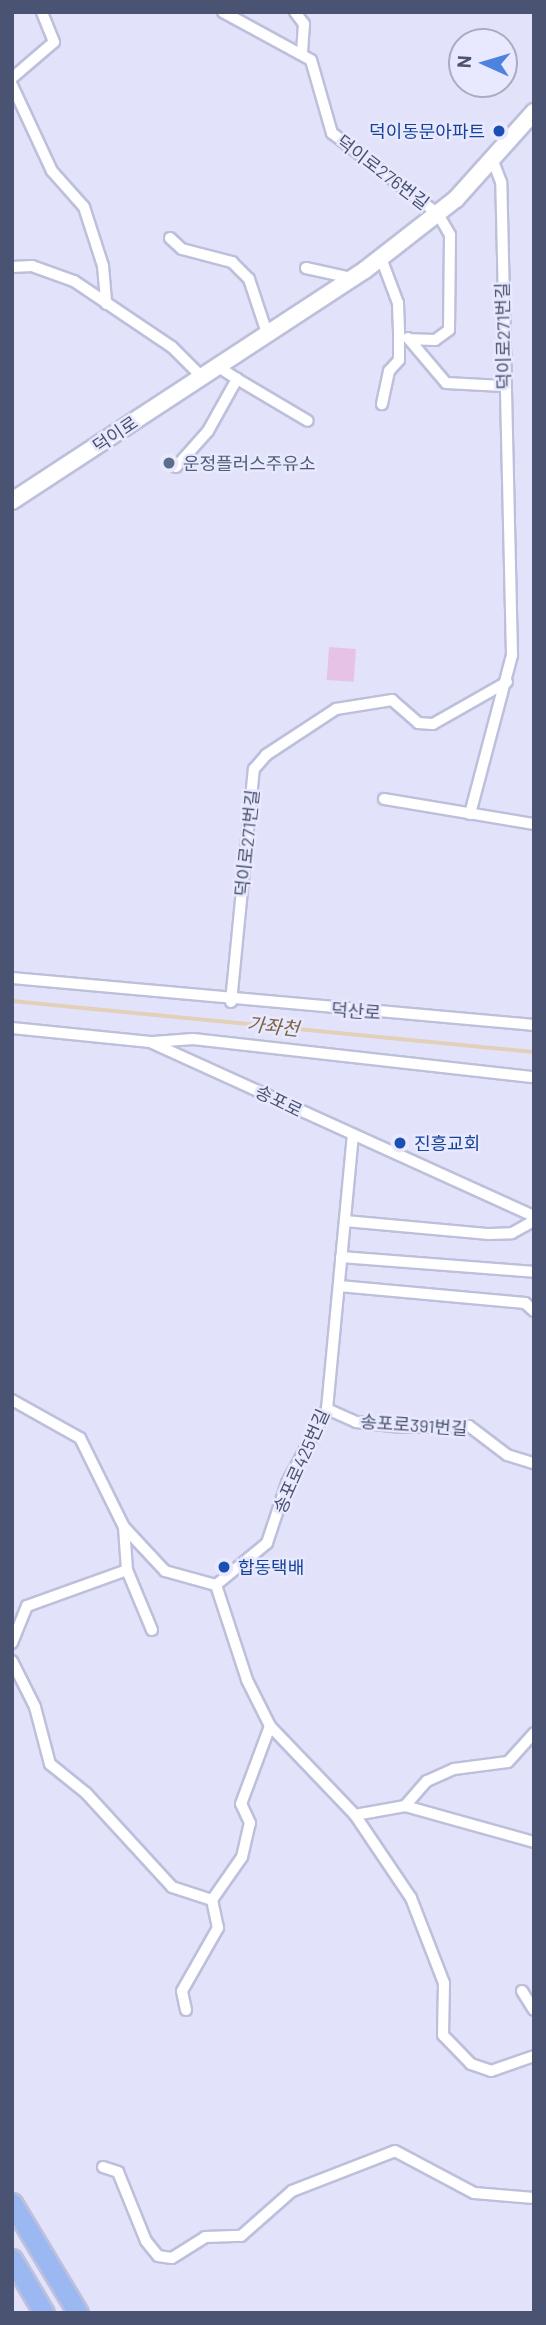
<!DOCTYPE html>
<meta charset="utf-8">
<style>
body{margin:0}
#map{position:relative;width:546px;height:2325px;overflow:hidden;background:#e3e2fb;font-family:Barlow,"Noto Sans KR",sans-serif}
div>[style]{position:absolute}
.green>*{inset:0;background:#e7c2e7;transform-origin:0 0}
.stream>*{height:3.5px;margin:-1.75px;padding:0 1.75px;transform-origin:1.75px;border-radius:1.75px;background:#e3d0b8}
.roads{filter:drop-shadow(2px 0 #bcc0db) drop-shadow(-2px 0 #bcc0db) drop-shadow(0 2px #bcc0db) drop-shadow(0 -2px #bcc0db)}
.street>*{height:10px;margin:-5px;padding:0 5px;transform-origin:5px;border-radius:5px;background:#fff}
.secondary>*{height:16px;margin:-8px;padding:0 8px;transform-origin:8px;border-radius:8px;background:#fff}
.highway>*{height:19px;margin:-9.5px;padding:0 9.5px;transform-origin:9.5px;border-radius:9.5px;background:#9cb8f2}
.dots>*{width:19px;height:19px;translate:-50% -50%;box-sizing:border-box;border:4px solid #e8e8fe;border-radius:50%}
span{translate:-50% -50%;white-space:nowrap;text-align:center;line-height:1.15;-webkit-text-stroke:5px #e8e8fe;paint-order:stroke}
.transit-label{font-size:18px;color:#164399}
.right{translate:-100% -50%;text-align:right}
.left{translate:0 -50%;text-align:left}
.street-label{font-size:18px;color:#4a5371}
.service-label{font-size:18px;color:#4e5e75}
.water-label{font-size:19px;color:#7d6442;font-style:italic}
.frame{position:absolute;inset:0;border:14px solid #4a5371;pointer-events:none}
.north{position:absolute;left:448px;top:28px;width:70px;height:70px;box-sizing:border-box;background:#e8e8fe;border:2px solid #a9acc6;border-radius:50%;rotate:274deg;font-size:19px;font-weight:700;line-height:28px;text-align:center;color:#4a5371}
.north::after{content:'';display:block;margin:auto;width:24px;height:32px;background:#4d82df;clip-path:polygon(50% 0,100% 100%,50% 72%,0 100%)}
</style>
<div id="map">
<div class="green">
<div style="left:329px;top:647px;width:27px;height:33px;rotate:4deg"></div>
</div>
<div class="stream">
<div style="left:12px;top:1001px;width:524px;rotate:5.58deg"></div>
</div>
<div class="roads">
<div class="street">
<div style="left:223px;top:12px;width:100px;rotate:28.6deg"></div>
<div style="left:311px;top:60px;width:76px;rotate:74deg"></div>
<div style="left:332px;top:133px;width:133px;rotate:37.4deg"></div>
<div style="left:438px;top:214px;width:24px;rotate:60deg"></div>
<div style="left:450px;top:235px;width:95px;rotate:90.6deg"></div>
<div style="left:449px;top:330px;width:17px;rotate:144deg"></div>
<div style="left:435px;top:340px;width:23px;rotate:-178deg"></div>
<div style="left:295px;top:12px;width:15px;rotate:53deg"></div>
<div style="left:304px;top:24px;width:29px;rotate:94deg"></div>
<div style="left:12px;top:78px;width:55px;rotate:-40.6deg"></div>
<div style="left:54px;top:42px;width:32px;rotate:-112deg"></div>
<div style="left:12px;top:85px;width:95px;rotate:65.1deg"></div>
<div style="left:52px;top:171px;width:48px;rotate:48.4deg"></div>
<div style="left:84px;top:207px;width:62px;rotate:72.1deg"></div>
<div style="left:103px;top:266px;width:38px;rotate:85deg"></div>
<div style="left:170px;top:238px;width:16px;rotate:43deg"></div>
<div style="left:182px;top:249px;width:52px;rotate:14.6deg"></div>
<div style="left:232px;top:262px;width:24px;rotate:45deg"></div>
<div style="left:249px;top:279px;width:57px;rotate:71.6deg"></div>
<div style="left:381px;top:258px;width:48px;rotate:69.3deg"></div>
<div style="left:398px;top:303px;width:35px;rotate:88deg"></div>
<div style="left:399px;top:338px;width:22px;rotate:90deg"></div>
<div style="left:399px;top:360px;width:15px;rotate:132deg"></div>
<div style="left:389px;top:371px;width:34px;rotate:102deg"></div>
<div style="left:12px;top:267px;width:20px;rotate:-3deg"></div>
<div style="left:32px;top:266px;width:45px;rotate:19.7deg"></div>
<div style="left:74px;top:281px;width:118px;rotate:34deg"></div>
<div style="left:172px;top:347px;width:41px;rotate:45deg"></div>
<div style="left:306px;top:268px;width:47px;rotate:12.3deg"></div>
<div style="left:408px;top:338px;width:59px;rotate:49.8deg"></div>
<div style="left:446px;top:383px;width:57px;rotate:3deg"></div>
<div style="left:237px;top:379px;width:82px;rotate:30.6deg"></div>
<div style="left:176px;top:467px;width:48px;rotate:-48.4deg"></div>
<div style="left:208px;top:431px;width:60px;rotate:-60.9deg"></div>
<div style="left:237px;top:379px;width:24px;rotate:-147deg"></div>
<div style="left:384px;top:799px;width:152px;rotate:9.5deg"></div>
<div style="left:470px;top:814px;width:164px;rotate:-75.2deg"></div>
<div style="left:512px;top:655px;width:473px;rotate:-91.3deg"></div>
<div style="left:501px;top:182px;width:26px;rotate:-111deg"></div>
<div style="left:12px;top:978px;width:524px;rotate:5.14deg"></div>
<div style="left:231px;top:1002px;width:234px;rotate:-84.4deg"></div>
<div style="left:254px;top:769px;width:18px;rotate:-49deg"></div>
<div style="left:266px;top:755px;width:84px;rotate:-33.3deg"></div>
<div style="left:336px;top:709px;width:57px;rotate:-9.1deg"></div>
<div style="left:392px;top:700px;width:35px;rotate:41deg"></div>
<div style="left:418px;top:723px;width:15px;rotate:4deg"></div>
<div style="left:433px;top:724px;width:85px;rotate:-29.6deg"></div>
<div style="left:12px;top:1028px;width:139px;rotate:5.8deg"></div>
<div style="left:150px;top:1042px;width:422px;rotate:24.4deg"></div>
<div style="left:153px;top:1042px;width:40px;rotate:-4.3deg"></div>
<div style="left:193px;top:1039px;width:343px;rotate:6.4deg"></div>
<div style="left:345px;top:1221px;width:145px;rotate:5.2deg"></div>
<div style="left:489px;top:1234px;width:23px;rotate:-2deg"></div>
<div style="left:512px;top:1233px;width:25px;rotate:-29deg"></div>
<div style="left:341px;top:1257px;width:194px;rotate:4.4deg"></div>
<div style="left:339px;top:1286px;width:187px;rotate:5.2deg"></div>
<div style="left:525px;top:1303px;width:12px;rotate:42deg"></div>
<div style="left:12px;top:1400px;width:78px;rotate:29.2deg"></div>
<div style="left:80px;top:1438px;width:99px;rotate:63.7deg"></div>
<div style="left:124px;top:1527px;width:60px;rotate:47deg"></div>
<div style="left:165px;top:1571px;width:53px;rotate:15.4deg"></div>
<div style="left:327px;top:1409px;width:32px;rotate:24deg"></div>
<div style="left:356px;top:1422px;width:45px;rotate:6.3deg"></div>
<div style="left:401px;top:1427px;width:68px;rotate:-0.8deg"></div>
<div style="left:469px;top:1426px;width:48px;rotate:37.3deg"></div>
<div style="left:507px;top:1455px;width:28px;rotate:17deg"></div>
<div style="left:124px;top:1527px;width:43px;rotate:86deg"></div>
<div style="left:127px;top:1570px;width:65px;rotate:67.4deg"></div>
<div style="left:216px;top:1585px;width:100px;rotate:71.9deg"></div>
<div style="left:247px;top:1680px;width:51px;rotate:63.4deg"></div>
<div style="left:270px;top:1726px;width:123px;rotate:46.3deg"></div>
<div style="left:355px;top:1815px;width:100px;rotate:56deg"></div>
<div style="left:411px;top:1898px;width:91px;rotate:68.8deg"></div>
<div style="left:444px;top:1983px;width:52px;rotate:91.1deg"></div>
<div style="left:443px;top:2035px;width:40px;rotate:46deg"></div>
<div style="left:471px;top:2064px;width:21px;rotate:19deg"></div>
<div style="left:491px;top:2071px;width:46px;rotate:-19.2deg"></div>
<div style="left:216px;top:1585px;width:66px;rotate:-39.5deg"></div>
<div style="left:267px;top:1543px;width:63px;rotate:-71.6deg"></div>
<div style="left:287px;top:1483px;width:84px;rotate:-61.6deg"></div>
<div style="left:327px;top:1409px;width:274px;rotate:-84.6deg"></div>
<div style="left:12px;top:1643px;width:40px;rotate:-68deg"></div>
<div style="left:27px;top:1606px;width:106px;rotate:-19.8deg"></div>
<div style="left:12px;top:1661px;width:51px;rotate:63.4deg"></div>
<div style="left:35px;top:1707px;width:59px;rotate:75.3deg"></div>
<div style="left:50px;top:1764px;width:46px;rotate:38.9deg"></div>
<div style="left:86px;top:1793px;width:127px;rotate:47.5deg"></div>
<div style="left:172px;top:1887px;width:42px;rotate:18deg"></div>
<div style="left:405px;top:1806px;width:33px;rotate:-49deg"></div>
<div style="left:427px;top:1781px;width:30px;rotate:-24deg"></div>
<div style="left:454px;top:1769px;width:54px;rotate:-7.4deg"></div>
<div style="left:508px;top:1762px;width:39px;rotate:-48deg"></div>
<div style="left:355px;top:1815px;width:51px;rotate:-10.2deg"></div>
<div style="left:405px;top:1806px;width:134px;rotate:15.6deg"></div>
<div style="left:522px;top:1991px;width:22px;rotate:58deg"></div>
<div style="left:186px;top:2010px;width:19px;rotate:-102deg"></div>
<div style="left:182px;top:1991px;width:73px;rotate:-60.3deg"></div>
<div style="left:218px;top:1928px;width:29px;rotate:-102deg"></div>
<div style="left:212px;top:1900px;width:52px;rotate:-55.1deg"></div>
<div style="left:242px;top:1857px;width:35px;rotate:-77deg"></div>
<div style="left:250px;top:1823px;width:21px;rotate:-115deg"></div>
<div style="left:241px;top:1804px;width:83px;rotate:-69.6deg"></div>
<div style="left:103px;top:2167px;width:16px;rotate:18deg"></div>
<div style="left:118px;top:2172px;width:74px;rotate:67.9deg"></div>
<div style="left:146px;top:2241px;width:19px;rotate:51deg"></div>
<div style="left:158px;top:2256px;width:14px;rotate:8deg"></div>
<div style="left:172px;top:2258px;width:39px;rotate:-32deg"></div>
<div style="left:205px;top:2237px;width:36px;rotate:-2deg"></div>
<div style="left:241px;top:2236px;width:68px;rotate:-41.4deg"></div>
<div style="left:292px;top:2191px;width:110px;rotate:-21.2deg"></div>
<div style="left:395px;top:2151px;width:89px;rotate:28deg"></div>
<div style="left:474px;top:2193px;width:60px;rotate:4.8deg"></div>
</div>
<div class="secondary">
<div style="left:12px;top:501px;width:422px;rotate:-33.2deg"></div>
<div style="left:365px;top:270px;width:115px;rotate:-38deg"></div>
<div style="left:456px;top:199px;width:117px;rotate:-48.1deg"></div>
</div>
<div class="highway">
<div style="left:12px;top:2203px;width:128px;rotate:59deg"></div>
<div style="left:12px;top:2259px;width:63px;rotate:59.3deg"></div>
</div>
</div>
<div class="dots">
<div style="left:499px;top:131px;background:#1a4fb4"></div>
<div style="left:169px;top:463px;background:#5c6f8a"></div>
<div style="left:400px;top:1143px;background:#1a4fb4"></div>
<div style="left:224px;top:1567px;background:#1a4fb4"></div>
</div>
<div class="transit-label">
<span class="right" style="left:485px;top:131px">덕이동문아파트</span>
<span class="left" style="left:414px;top:1143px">진흥교회</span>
<span class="left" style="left:238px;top:1567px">합동택배</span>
</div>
<div class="street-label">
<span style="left:383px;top:172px;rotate:37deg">덕이로276번길</span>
<span style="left:503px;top:336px;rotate:-91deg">덕이로271번길</span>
<span style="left:115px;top:434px;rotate:-34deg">덕이로</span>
<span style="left:247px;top:843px;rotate:-84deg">덕이로271번길</span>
<span style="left:356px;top:1011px;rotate:4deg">덕산로</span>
<span style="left:279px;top:1101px;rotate:26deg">송포로</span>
<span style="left:414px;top:1425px;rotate:4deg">송포로391번길</span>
<span style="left:301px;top:1461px;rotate:-66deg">송포로425번길</span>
</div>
<div class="service-label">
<span class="left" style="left:183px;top:463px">운정플러스주유소</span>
</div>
<div class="water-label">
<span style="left:273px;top:1026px;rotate:6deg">가좌천</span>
</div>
<div class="frame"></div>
<div class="north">N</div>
</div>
